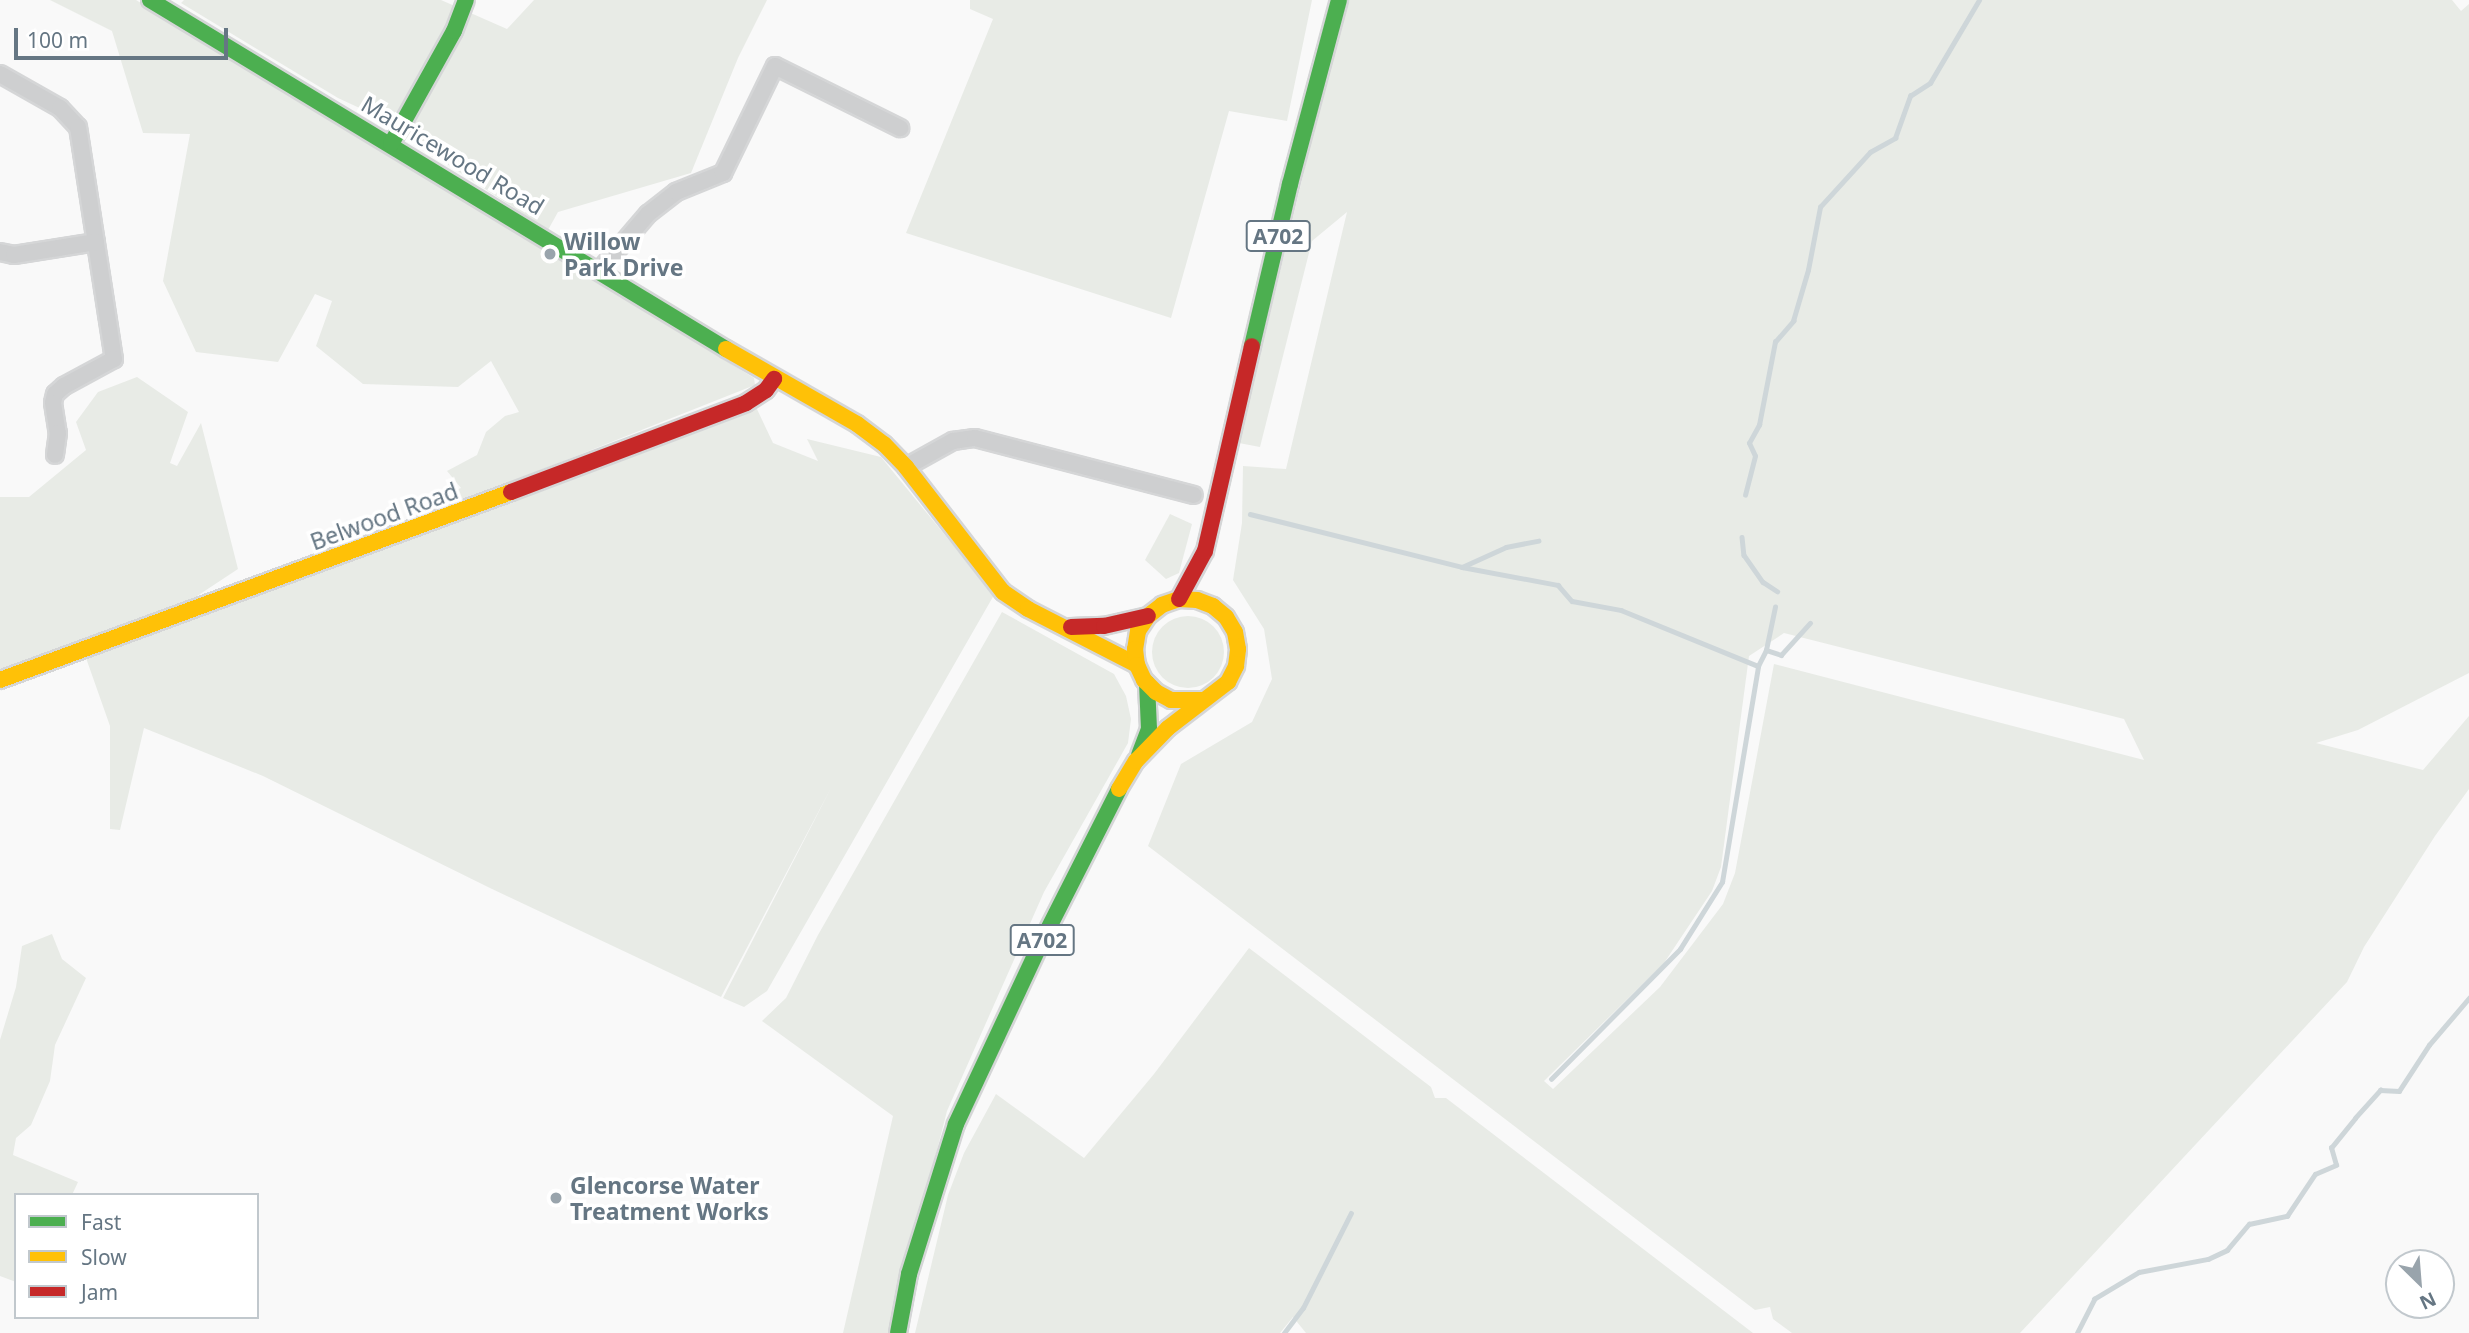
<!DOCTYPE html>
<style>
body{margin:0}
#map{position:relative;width:2469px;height:1333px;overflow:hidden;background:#f9f9f9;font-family:"Noto Sans",sans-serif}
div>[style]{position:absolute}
.green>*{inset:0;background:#e8ebe6}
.round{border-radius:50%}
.stream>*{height:4.5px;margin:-2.25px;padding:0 2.25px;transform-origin:2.25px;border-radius:2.25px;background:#ced6d9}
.roads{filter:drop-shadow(2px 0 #d5d6d7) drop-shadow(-2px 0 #d5d6d7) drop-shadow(0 2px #d5d6d7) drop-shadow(0 -2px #d5d6d7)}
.street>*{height:16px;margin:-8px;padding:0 8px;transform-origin:8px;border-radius:8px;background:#cecfd0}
.fast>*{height:16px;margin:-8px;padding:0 8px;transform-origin:8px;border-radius:8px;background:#4caf50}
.slow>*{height:16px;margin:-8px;padding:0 8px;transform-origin:8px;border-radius:8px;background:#ffc107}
.jam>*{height:16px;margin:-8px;padding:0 8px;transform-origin:8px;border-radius:8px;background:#c62828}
.dots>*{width:19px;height:19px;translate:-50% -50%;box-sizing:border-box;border:4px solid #fff;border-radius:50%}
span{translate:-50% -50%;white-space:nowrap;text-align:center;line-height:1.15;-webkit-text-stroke:7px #fff;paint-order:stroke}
.shield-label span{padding:2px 5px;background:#fff;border:2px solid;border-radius:5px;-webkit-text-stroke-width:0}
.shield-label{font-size:21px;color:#657683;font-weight:700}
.street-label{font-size:23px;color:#657683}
.poi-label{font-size:23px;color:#657683;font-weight:700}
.left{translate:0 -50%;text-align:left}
.legend{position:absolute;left:14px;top:1193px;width:245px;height:126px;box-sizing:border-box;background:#fff;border:2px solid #c1c8cd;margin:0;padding:9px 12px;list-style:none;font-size:21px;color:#657683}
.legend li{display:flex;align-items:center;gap:14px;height:35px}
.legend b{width:35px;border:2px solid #c1c8cd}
.north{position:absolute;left:2385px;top:1249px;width:70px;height:70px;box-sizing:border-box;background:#fff;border:2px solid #c1c8cd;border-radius:50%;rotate:155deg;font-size:19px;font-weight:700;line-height:28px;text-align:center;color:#657683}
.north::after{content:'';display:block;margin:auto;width:24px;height:32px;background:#99a4ac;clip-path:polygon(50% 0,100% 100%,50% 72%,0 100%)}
.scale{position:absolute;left:14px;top:28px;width:214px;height:32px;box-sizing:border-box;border:4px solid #657683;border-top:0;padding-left:9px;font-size:21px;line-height:24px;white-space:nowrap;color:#657683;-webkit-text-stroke:5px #fff;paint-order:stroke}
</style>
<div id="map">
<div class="green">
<div style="clip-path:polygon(50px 0,136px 0,754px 378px,755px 385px,407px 523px,422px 504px,461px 488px,447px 471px,477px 455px,486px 432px,505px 416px,519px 412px,491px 361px,458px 387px,363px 384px,316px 346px,332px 301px,315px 294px,278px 362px,196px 352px,163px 281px,190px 134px,143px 133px,112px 31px)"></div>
<div style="clip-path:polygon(184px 0,441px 0,507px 29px,534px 0,767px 0,738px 58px,691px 173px,558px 212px,548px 230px,366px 111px,338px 98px,181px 3px)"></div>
<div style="clip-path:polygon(970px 0,1312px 0,1287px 121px,1229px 111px,1171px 318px,906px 233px,993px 19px,970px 9px)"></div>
<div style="clip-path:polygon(evenodd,1345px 0,2452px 0,2461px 11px,2469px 4px,2469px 673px,2358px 730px,2316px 743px,2423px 770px,2469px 716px,2469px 789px,2435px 836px,2364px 947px,2347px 982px,2020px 1333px,1792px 1333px,1773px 1319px,1770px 1307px,1755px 1310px,1148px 846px,1181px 764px,1252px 722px,1272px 679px,1264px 629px,1233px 580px,1242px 523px,1243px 466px,1286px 469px,1347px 212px,1312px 241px,1260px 447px,1239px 443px,1345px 0,1784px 633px,2124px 719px,2144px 760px,1774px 664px,1735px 873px,1723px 904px,1660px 987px,1553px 1089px,1544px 1081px,1664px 963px,1712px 891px,1721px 867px,1749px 656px,1784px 633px)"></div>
<div style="clip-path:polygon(137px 377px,188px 412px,170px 463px,177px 466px,201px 423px,238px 569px,191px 600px,0 673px,0 497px,29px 497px,86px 450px,76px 422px,98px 392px)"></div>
<div style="clip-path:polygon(756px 407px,773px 443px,818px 461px,807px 439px,881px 457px,994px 595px,767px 991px,744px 1007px,723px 998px,832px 786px,721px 997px,490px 888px,263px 776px,144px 728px,120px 830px,110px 829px,110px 726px,86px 658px)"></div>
<div style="clip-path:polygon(1170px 514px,1192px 524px,1179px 573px,1166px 579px,1145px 560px)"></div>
<div style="clip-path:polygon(1002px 612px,1114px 674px,1126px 696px,1131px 719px,1128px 743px,1044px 892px,947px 1111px,890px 1333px,843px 1333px,893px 1116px,762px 1021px,786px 998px,818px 935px)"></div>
<div class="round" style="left:1152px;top:616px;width:72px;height:72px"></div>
<div style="clip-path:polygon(52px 934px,62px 959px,86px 978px,55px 1045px,50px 1081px,31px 1125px,16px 1138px,13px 1155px,78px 1182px,72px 1195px,16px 1195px,16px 1282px,0 1276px,0 1040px,16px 987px,22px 946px)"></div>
<div style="clip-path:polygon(1249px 948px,1431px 1087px,1435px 1098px,1446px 1098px,1753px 1333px,1306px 1333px,1293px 1317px,1280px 1333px,915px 1333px,948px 1195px,964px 1153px,996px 1094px,1084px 1158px,1154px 1074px)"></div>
</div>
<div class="stream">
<div style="left:1745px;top:495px;width:40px;rotate:-75.6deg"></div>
<div style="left:1755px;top:456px;width:14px;rotate:-115deg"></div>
<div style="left:1749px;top:443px;width:21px;rotate:-61deg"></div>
<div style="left:1759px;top:425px;width:85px;rotate:-79.1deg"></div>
<div style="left:1775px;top:342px;width:28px;rotate:-49deg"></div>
<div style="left:1793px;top:321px;width:53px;rotate:-73.6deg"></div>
<div style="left:1808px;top:270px;width:64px;rotate:-79.2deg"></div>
<div style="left:1820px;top:207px;width:74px;rotate:-47.7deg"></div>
<div style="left:1870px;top:152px;width:29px;rotate:-29deg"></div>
<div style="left:1895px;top:138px;width:45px;rotate:-70.3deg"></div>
<div style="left:1910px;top:96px;width:24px;rotate:-33deg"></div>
<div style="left:1930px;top:83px;width:96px;rotate:-59.4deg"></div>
<div style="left:1250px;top:514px;width:219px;rotate:14deg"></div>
<div style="left:1462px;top:567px;width:98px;rotate:10.6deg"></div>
<div style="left:1558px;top:585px;width:21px;rotate:49deg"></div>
<div style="left:1572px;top:601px;width:50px;rotate:10.4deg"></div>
<div style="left:1621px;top:610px;width:148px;rotate:22.2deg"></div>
<div style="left:1742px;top:537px;width:18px;rotate:84deg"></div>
<div style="left:1744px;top:555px;width:33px;rotate:55deg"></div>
<div style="left:1763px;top:582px;width:17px;rotate:33deg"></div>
<div style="left:1462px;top:567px;width:48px;rotate:-24.4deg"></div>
<div style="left:1506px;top:547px;width:33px;rotate:-11deg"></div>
<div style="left:1766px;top:650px;width:16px;rotate:18deg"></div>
<div style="left:1781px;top:655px;width:43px;rotate:-47.8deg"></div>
<div style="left:1551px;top:1079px;width:183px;rotate:-45.2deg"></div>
<div style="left:1680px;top:949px;width:79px;rotate:-57.9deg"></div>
<div style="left:1722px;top:882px;width:219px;rotate:-80.5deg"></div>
<div style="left:1758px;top:666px;width:18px;rotate:-63deg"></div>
<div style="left:1766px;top:650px;width:44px;rotate:-78.2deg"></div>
<div style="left:1284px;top:1333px;width:31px;rotate:-53deg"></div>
<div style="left:1303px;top:1308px;width:106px;rotate:-63.2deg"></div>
<div style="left:2077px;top:1333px;width:38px;rotate:-63deg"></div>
<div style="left:2094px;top:1299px;width:52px;rotate:-31deg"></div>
<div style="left:2139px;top:1272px;width:70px;rotate:-10.7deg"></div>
<div style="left:2208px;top:1259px;width:21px;rotate:-25deg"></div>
<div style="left:2227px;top:1250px;width:34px;rotate:-50deg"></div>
<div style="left:2249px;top:1224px;width:39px;rotate:-12deg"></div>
<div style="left:2287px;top:1216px;width:50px;rotate:-56.3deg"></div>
<div style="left:2315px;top:1174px;width:23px;rotate:-23deg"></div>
<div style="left:2336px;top:1165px;width:18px;rotate:-106deg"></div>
<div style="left:2331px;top:1148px;width:38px;rotate:-51deg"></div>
<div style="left:2355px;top:1118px;width:38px;rotate:-48deg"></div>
<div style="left:2380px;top:1090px;width:19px;rotate:3deg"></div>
<div style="left:2399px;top:1091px;width:55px;rotate:-56.9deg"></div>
<div style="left:2429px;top:1045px;width:62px;rotate:-49.6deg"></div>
</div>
<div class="roads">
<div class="street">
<div style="left:0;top:74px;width:69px;rotate:29.5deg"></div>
<div style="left:60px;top:108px;width:26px;rotate:47deg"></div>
<div style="left:78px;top:127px;width:235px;rotate:81.2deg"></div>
<div style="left:114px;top:359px;width:57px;rotate:151.6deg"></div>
<div style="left:64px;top:386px;width:12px;rotate:138deg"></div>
<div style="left:55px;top:394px;width:9px;rotate:103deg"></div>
<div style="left:53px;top:403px;width:30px;rotate:81deg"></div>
<div style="left:58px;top:433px;width:22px;rotate:98deg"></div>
<div style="left:0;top:252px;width:14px;rotate:12deg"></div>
<div style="left:14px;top:255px;width:83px;rotate:-9deg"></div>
<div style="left:600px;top:270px;width:74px;rotate:-49.4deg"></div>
<div style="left:648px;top:214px;width:36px;rotate:-38deg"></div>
<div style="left:676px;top:192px;width:51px;rotate:-22deg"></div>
<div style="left:723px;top:173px;width:119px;rotate:-64.1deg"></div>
<div style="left:775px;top:66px;width:140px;rotate:26.4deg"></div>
<div style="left:906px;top:467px;width:54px;rotate:-29deg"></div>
<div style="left:953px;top:441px;width:22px;rotate:-8deg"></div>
<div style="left:975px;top:438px;width:226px;rotate:14.6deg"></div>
</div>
<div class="fast">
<div style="left:150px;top:0;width:673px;rotate:31.21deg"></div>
<div style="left:391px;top:144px;width:129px;rotate:-60.9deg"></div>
<div style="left:454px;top:31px;width:33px;rotate:-69deg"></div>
<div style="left:1252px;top:346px;width:166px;rotate:-76.8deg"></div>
<div style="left:1290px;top:184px;width:190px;rotate:-75.1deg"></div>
<div style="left:1139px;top:755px;width:28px;rotate:-69deg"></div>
<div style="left:1149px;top:729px;width:46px;rotate:-92.5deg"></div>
<div style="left:898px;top:1333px;width:60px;rotate:-79.4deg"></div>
<div style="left:909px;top:1274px;width:157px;rotate:-72.6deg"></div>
<div style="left:956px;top:1124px;width:195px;rotate:-64.9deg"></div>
<div style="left:1039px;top:947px;width:177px;rotate:-63.1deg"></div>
</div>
<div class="slow">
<div style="left:726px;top:349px;width:151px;rotate:29.8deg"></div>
<div style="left:857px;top:424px;width:34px;rotate:37deg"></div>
<div style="left:884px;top:444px;width:32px;rotate:46deg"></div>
<div style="left:906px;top:467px;width:158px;rotate:52.2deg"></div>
<div style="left:1003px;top:592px;width:30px;rotate:34deg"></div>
<div style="left:1028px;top:609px;width:123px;rotate:27.2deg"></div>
<div style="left:0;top:680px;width:544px;rotate:-20.2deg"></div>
<div style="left:1119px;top:789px;width:33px;rotate:-59deg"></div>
<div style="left:1136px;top:761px;width:46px;rotate:-45.9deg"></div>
<div style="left:1168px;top:728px;width:76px;rotate:-37.5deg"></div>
<div style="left:1228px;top:682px;width:18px;rotate:-63deg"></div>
<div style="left:1236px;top:666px;width:17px;rotate:-83deg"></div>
<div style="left:1238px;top:649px;width:17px;rotate:-100deg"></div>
<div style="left:1235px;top:632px;width:17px;rotate:-121deg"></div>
<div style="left:1226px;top:617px;width:17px;rotate:-140deg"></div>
<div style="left:1213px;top:606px;width:17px;rotate:-159deg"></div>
<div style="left:1197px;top:600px;width:18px;rotate:-177deg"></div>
<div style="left:1179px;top:599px;width:18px;rotate:161deg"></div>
<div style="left:1162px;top:605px;width:18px;rotate:142deg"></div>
<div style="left:1148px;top:616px;width:18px;rotate:124deg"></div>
<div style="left:1138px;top:631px;width:18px;rotate:99deg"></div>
<div style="left:1135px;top:649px;width:16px;rotate:83deg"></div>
<div style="left:1137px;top:665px;width:17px;rotate:65deg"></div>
<div style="left:1144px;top:680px;width:17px;rotate:45deg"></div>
<div style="left:1156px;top:692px;width:17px;rotate:28deg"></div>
<div style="left:1171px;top:700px;width:31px"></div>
</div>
<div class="jam">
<div style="left:511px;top:492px;width:251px;rotate:-20.7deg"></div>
<div style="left:746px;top:403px;width:24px;rotate:-33deg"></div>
<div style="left:766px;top:390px;width:14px;rotate:-54deg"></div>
<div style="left:1179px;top:599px;width:55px;rotate:-61.6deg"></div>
<div style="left:1205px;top:551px;width:210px;rotate:-77.1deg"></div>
<div style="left:1071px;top:627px;width:33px;rotate:-2deg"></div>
<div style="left:1104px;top:626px;width:45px;rotate:-12.8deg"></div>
</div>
</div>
<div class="dots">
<div style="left:550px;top:254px;background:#99a4ac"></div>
<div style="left:556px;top:1198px;background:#99a4ac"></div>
</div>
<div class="shield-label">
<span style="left:1278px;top:236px">A702</span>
<span style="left:1042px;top:940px">A702</span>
</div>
<div class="street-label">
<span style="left:453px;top:155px;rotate:31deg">Mauricewood Road</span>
<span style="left:384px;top:516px;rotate:-20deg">Belwood Road</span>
</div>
<div class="poi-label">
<span class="left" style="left:564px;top:254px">Willow<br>Park Drive</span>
<span class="left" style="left:570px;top:1198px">Glencorse Water<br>Treatment Works</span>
</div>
<ul class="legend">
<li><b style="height:9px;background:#4caf50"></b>Fast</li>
<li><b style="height:9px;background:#ffc107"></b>Slow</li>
<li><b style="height:9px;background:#c62828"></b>Jam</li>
</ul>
<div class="north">N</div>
<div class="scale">100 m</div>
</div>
